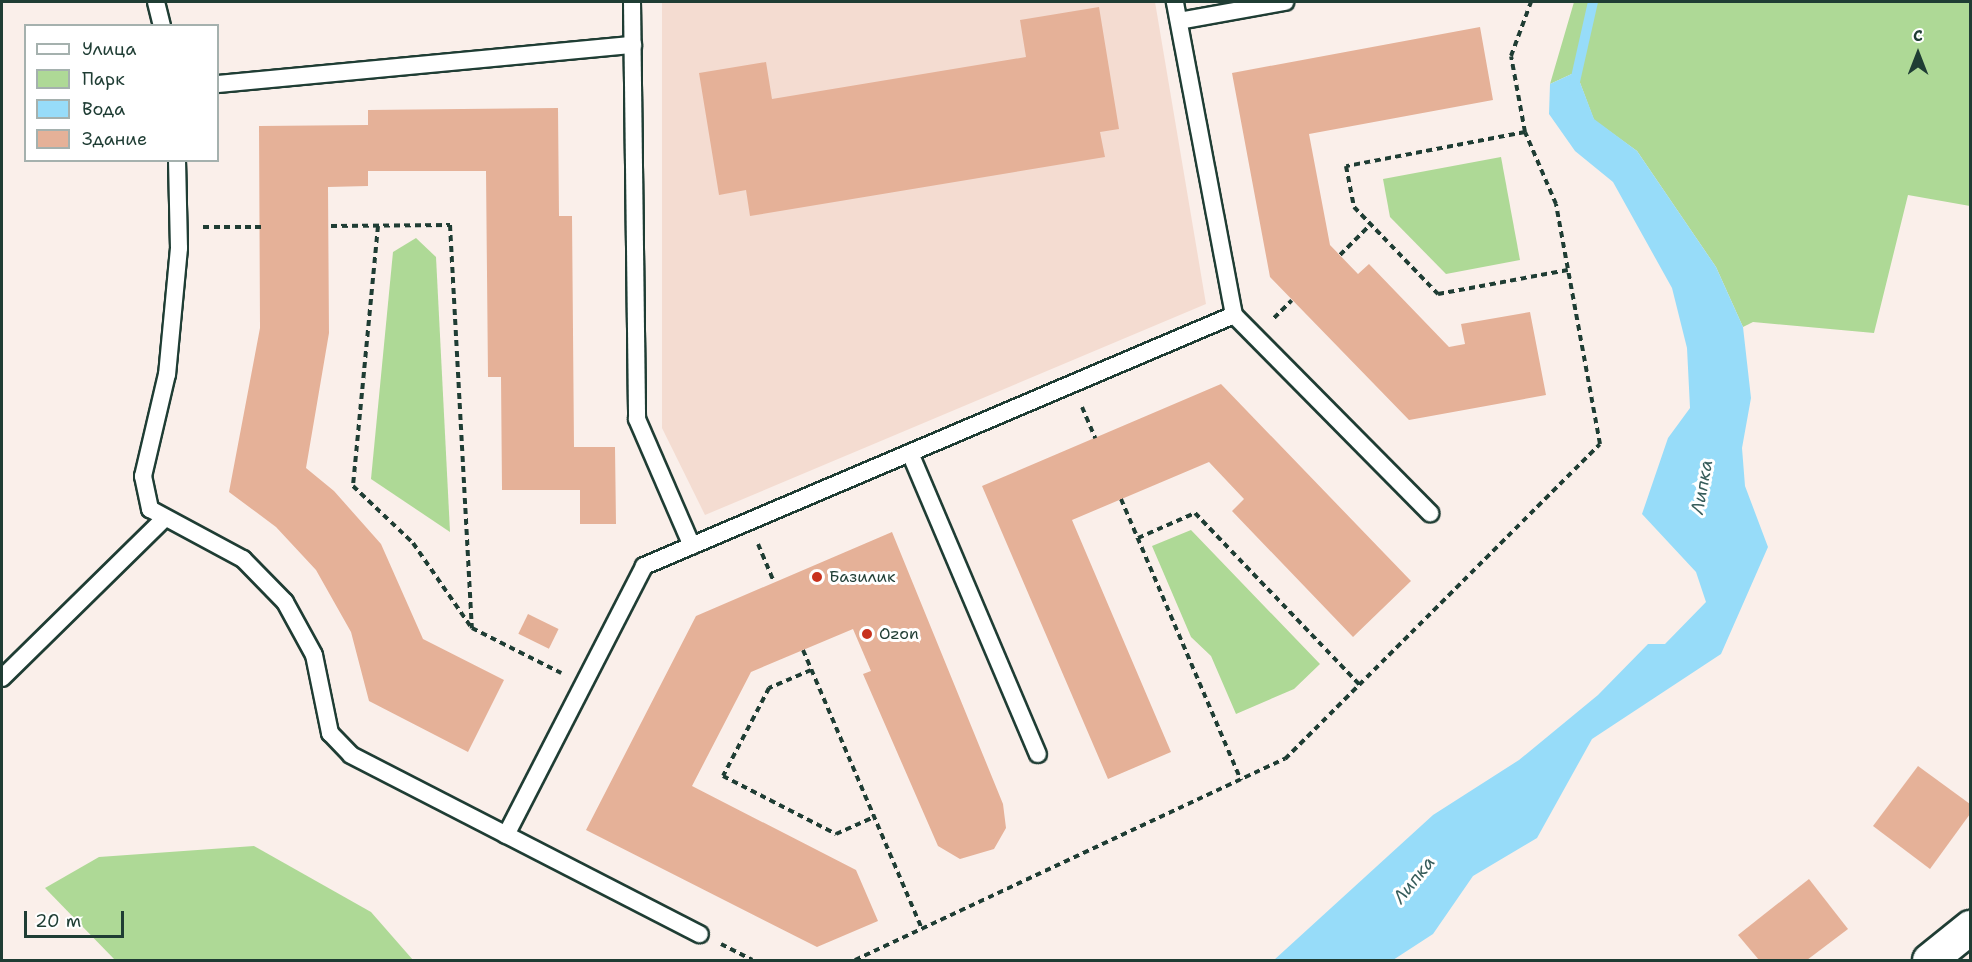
<!DOCTYPE html>
<meta charset="utf-8">
<style>
body{margin:0}
#map{position:relative;width:1972px;height:962px;overflow:hidden;background:#faefea;font-family:"Shantell Sans",sans-serif}
div>[style]{position:absolute}
.built>*{inset:0;background:#f4dcd1}
.green>*{inset:0;background:#aed996}
.water>*{inset:0;background:#97dcf9}
.stream>*{height:10px;margin:-5px;padding:0 5px;transform-origin:5px;border-radius:5px;background:#97dcf9}
.building>*{inset:0;background:#e5b198;transform-origin:0 0}
.path>*{height:4px;margin-top:-2px;transform-origin:0;background:repeating-linear-gradient(90deg,#1f3d34 0 6px,transparent 0 10.5px)}
.roads{filter:drop-shadow(2px 0 #1f3d34) drop-shadow(-2px 0 #1f3d34) drop-shadow(0 2px #1f3d34) drop-shadow(0 -2px #1f3d34)}
.service>*{height:16px;margin:-8px;padding:0 8px;transform-origin:8px;border-radius:8px;background:#fff}
.minor>*{height:33px;margin:-16.5px;padding:0 16.5px;transform-origin:16.5px;border-radius:16.5px;background:#fff}
.dots>*{width:16px;height:16px;translate:-50% -50%;box-sizing:border-box;border:3px solid #fff;border-radius:50%}
span{translate:-50% -50%;white-space:nowrap;text-align:center;line-height:1.15;-webkit-text-stroke:6px #fff;paint-order:stroke}
.poi-label{font-size:16px;color:#1f3d34}
.left{translate:0 -50%;text-align:left}
.water-label{font-size:18px;color:#375d5b;font-style:italic}
.frame{position:absolute;inset:0;border:3px solid #1f3d34;pointer-events:none}
.legend{position:absolute;left:24px;top:24px;width:195px;height:138px;box-sizing:border-box;background:#fff;border:2px solid #a5b1ae;margin:0;padding:8px 10px;list-style:none;font-size:18px;color:#1f3d34}
.legend li{display:flex;align-items:center;gap:12px;height:30px}
.legend b{width:30px;border:2px solid #a5b1ae}
.north{position:absolute;left:1888px;top:24px;width:60px;height:60px;-webkit-text-stroke:4px #fff;paint-order:stroke;rotate:0deg;font-size:16px;font-weight:700;line-height:24px;text-align:center;color:#1f3d34}
.north::after{content:'';display:block;margin:auto;width:21px;height:27px;background:#1f3d34;clip-path:polygon(50% 0,100% 100%,50% 72%,0 100%)}
.scale{position:absolute;left:24px;top:911px;width:100px;height:27px;box-sizing:border-box;border:3px solid #1f3d34;border-top:0;padding-left:8px;font-size:18px;line-height:21px;white-space:nowrap;color:#1f3d34;-webkit-text-stroke:4px #fff;paint-order:stroke}
</style>
<div id="map">
<div class="built">
<div style="clip-path:polygon(662px 2px,1155px 2px,1206px 304px,705px 515px,662px 428px)"></div>
</div>
<div class="green">
<div style="clip-path:polygon(1574px 2px,1970px 2px,1970px 206px,1908px 195px,1874px 333px,1753px 322px,1743px 327px,1716px 267px,1637px 151px,1594px 120px,1576px 72px,1550px 84px)"></div>
<div style="clip-path:polygon(1501px 157px,1520px 260px,1446px 274px,1390px 217px,1383px 179px)"></div>
<div style="clip-path:polygon(416px 238px,436px 257px,450px 532px,371px 479px,393px 252px)"></div>
<div style="clip-path:polygon(1191px 530px,1320px 664px,1294px 689px,1236px 714px,1211px 656px,1191px 637px,1152px 546px)"></div>
<div style="clip-path:polygon(254px 846px,371px 912px,413px 960px,115px 960px,45px 888px,99px 857px)"></div>
</div>
<div class="water">
<div style="clip-path:polygon(1576px 72px,1594px 119px,1637px 151px,1716px 267px,1743px 327px,1751px 398px,1742px 448px,1745px 486px,1768px 547px,1721px 654px,1592px 739px,1537px 838px,1473px 876px,1433px 934px,1393px 960px,1274px 960px,1433px 815px,1519px 760px,1598px 695px,1648px 644px,1665px 644px,1706px 602px,1696px 572px,1642px 514px,1668px 438px,1690px 408px,1687px 348px,1672px 288px,1613px 182px,1575px 151px,1549px 114px,1550px 84px)"></div>
</div>
<div class="stream">
<div style="left:1574px;top:86px;width:86px;rotate:-77.3deg"></div>
</div>
<div class="building">
<div style="clip-path:polygon(1099px 7px,1119px 129px,1100px 132px,1105px 157px,750px 216px,746px 190px,719px 195px,699px 73px,766px 62px,772px 99px,1026px 57px,1020px 20px)"></div>
<div style="clip-path:polygon(1480px 27px,1493px 100px,1309px 134px,1330px 245px,1358px 274px,1369px 264px,1449px 347px,1465px 344px,1461px 324px,1530px 312px,1546px 395px,1409px 420px,1270px 277px,1232px 73px)"></div>
<div style="clip-path:polygon(558px 108px,559px 216px,572px 216px,574px 447px,615px 447px,616px 524px,580px 524px,580px 490px,502px 490px,501px 377px,488px 377px,486px 171px,368px 171px,368px 186px,328px 187px,329px 333px,306px 468px,334px 491px,381px 544px,423px 639px,504px 680px,468px 752px,369px 701px,351px 632px,316px 570px,276px 527px,229px 492px,260px 328px,259px 126px,368px 125px,368px 110px)"></div>
<div style="clip-path:polygon(1221px 384px,1411px 581px,1353px 637px,1232px 511px,1244px 499px,1209px 462px,1072px 520px,1171px 752px,1108px 779px,982px 486px)"></div>
<div style="clip-path:polygon(892px 532px,1003px 804px,1006px 828px,994px 849px,960px 859px,938px 846px,863px 674px,871px 671px,853px 629px,751px 672px,692px 786px,856px 870px,878px 921px,817px 947px,586px 830px,696px 616px)"></div>
<div style="left:528px;top:614px;width:34px;height:22px;rotate:26deg"></div>
<div style="clip-path:polygon(1918px 766px,1970px 804px,1970px 814px,1930px 869px,1873px 826px)"></div>
<div style="clip-path:polygon(1809px 879px,1848px 929px,1807px 960px,1759px 960px,1738px 935px)"></div>
</div>
<div class="path">
<div style="left:1525px;top:132px;width:182px;rotate:169.2deg"></div>
<div style="left:1346px;top:166px;width:42px;rotate:79deg"></div>
<div style="left:1354px;top:207px;width:121px;rotate:46deg"></div>
<div style="left:1438px;top:294px;width:132px;rotate:-10.5deg"></div>
<div style="left:331px;top:226px;width:119px;rotate:-0.5deg"></div>
<div style="left:450px;top:225px;width:404px;rotate:86.9deg"></div>
<div style="left:472px;top:628px;width:100px;rotate:26.8deg"></div>
<div style="left:378px;top:226px;width:261px;rotate:95.5deg"></div>
<div style="left:353px;top:486px;width:83px;rotate:43.5deg"></div>
<div style="left:413px;top:543px;width:102px;rotate:55.4deg"></div>
<div style="left:203px;top:227px;width:59px"></div>
<div style="left:1340px;top:255px;width:44px;rotate:-45deg"></div>
<div style="left:1274px;top:318px;width:25px;rotate:-45deg"></div>
<div style="left:1082px;top:407px;width:34px;rotate:67deg"></div>
<div style="left:1121px;top:499px;width:306px;rotate:66.9deg"></div>
<div style="left:1138px;top:538px;width:62px;rotate:-23.7deg"></div>
<div style="left:1195px;top:513px;width:238px;rotate:46.2deg"></div>
<div style="left:758px;top:544px;width:41px;rotate:67.2deg"></div>
<div style="left:803px;top:650px;width:303px;rotate:66.9deg"></div>
<div style="left:811px;top:670px;width:46px;rotate:156.8deg"></div>
<div style="left:769px;top:688px;width:99px;rotate:117.6deg"></div>
<div style="left:723px;top:776px;width:127px;rotate:27.2deg"></div>
<div style="left:836px;top:834px;width:42px;rotate:-24.1deg"></div>
<div style="left:721px;top:944px;width:35px;rotate:27deg"></div>
<div style="left:855px;top:960px;width:475px;rotate:-25.1deg"></div>
<div style="left:1285px;top:759px;width:445px;rotate:-45deg"></div>
<div style="left:1600px;top:444px;width:244px;rotate:-100.4deg"></div>
<div style="left:1556px;top:204px;width:78px;rotate:-113.3deg"></div>
<div style="left:1525px;top:132px;width:77px;rotate:-100.4deg"></div>
<div style="left:1511px;top:56px;width:58px;rotate:-69.7deg"></div>
</div>
<div class="roads">
<div class="service">
<div style="left:156px;top:2px;width:25px;rotate:76deg"></div>
<div style="left:632px;top:2px;width:417px;rotate:89.3deg"></div>
<div style="left:637px;top:419px;width:138px;rotate:66.6deg"></div>
<div style="left:1179px;top:21px;width:108px;rotate:-10.2deg"></div>
<div style="left:218px;top:84px;width:417px;rotate:-5.4deg"></div>
<div style="left:177px;top:160px;width:88px;rotate:88.7deg"></div>
<div style="left:179px;top:248px;width:127px;rotate:95.4deg"></div>
<div style="left:167px;top:374px;width:105px;rotate:103.2deg"></div>
<div style="left:143px;top:476px;width:34px;rotate:78deg"></div>
<div style="left:150px;top:509px;width:106px;rotate:28.3deg"></div>
<div style="left:243px;top:559px;width:60px;rotate:45.7deg"></div>
<div style="left:285px;top:602px;width:60px;rotate:61.3deg"></div>
<div style="left:314px;top:655px;width:80px;rotate:78.4deg"></div>
<div style="left:330px;top:733px;width:30px;rotate:46deg"></div>
<div style="left:351px;top:755px;width:392px;rotate:27.2deg"></div>
<div style="left:1234px;top:315px;width:279px;rotate:45.3deg"></div>
<div style="left:910px;top:453px;width:327px;rotate:67deg"></div>
<div style="left:2px;top:678px;width:228px;rotate:-44.5deg"></div>
<div style="left:506px;top:835px;width:302px;rotate:-62.8deg"></div>
<div style="left:644px;top:566px;width:641px;rotate:-23.05deg"></div>
<div style="left:1234px;top:315px;width:319px;rotate:-100.7deg"></div>
</div>
<div class="minor">
<div style="left:1929px;top:960px;width:53px;rotate:-38.8deg"></div>
</div>
</div>
<div class="dots">
<div style="left:817px;top:577px;background:#c8321e"></div>
<div style="left:867px;top:634px;background:#c8321e"></div>
</div>
<div class="poi-label">
<span class="left" style="left:829px;top:577px">Базилик</span>
<span class="left" style="left:879px;top:634px">Ozon</span>
</div>
<div class="water-label">
<span style="left:1702px;top:487px;rotate:-80deg">Липка</span>
<span style="left:1414px;top:880px;rotate:-51deg">Липка</span>
</div>
<div class="frame"></div>
<ul class="legend">
<li><b style="height:8px;background:#fff"></b>Улица</li>
<li><b style="height:16px;background:#aed996"></b>Парк</li>
<li><b style="height:16px;background:#97dcf9"></b>Вода</li>
<li><b style="height:16px;background:#e5b198"></b>Здание</li>
</ul>
<div class="north">С</div>
<div class="scale">20 m</div>
</div>
